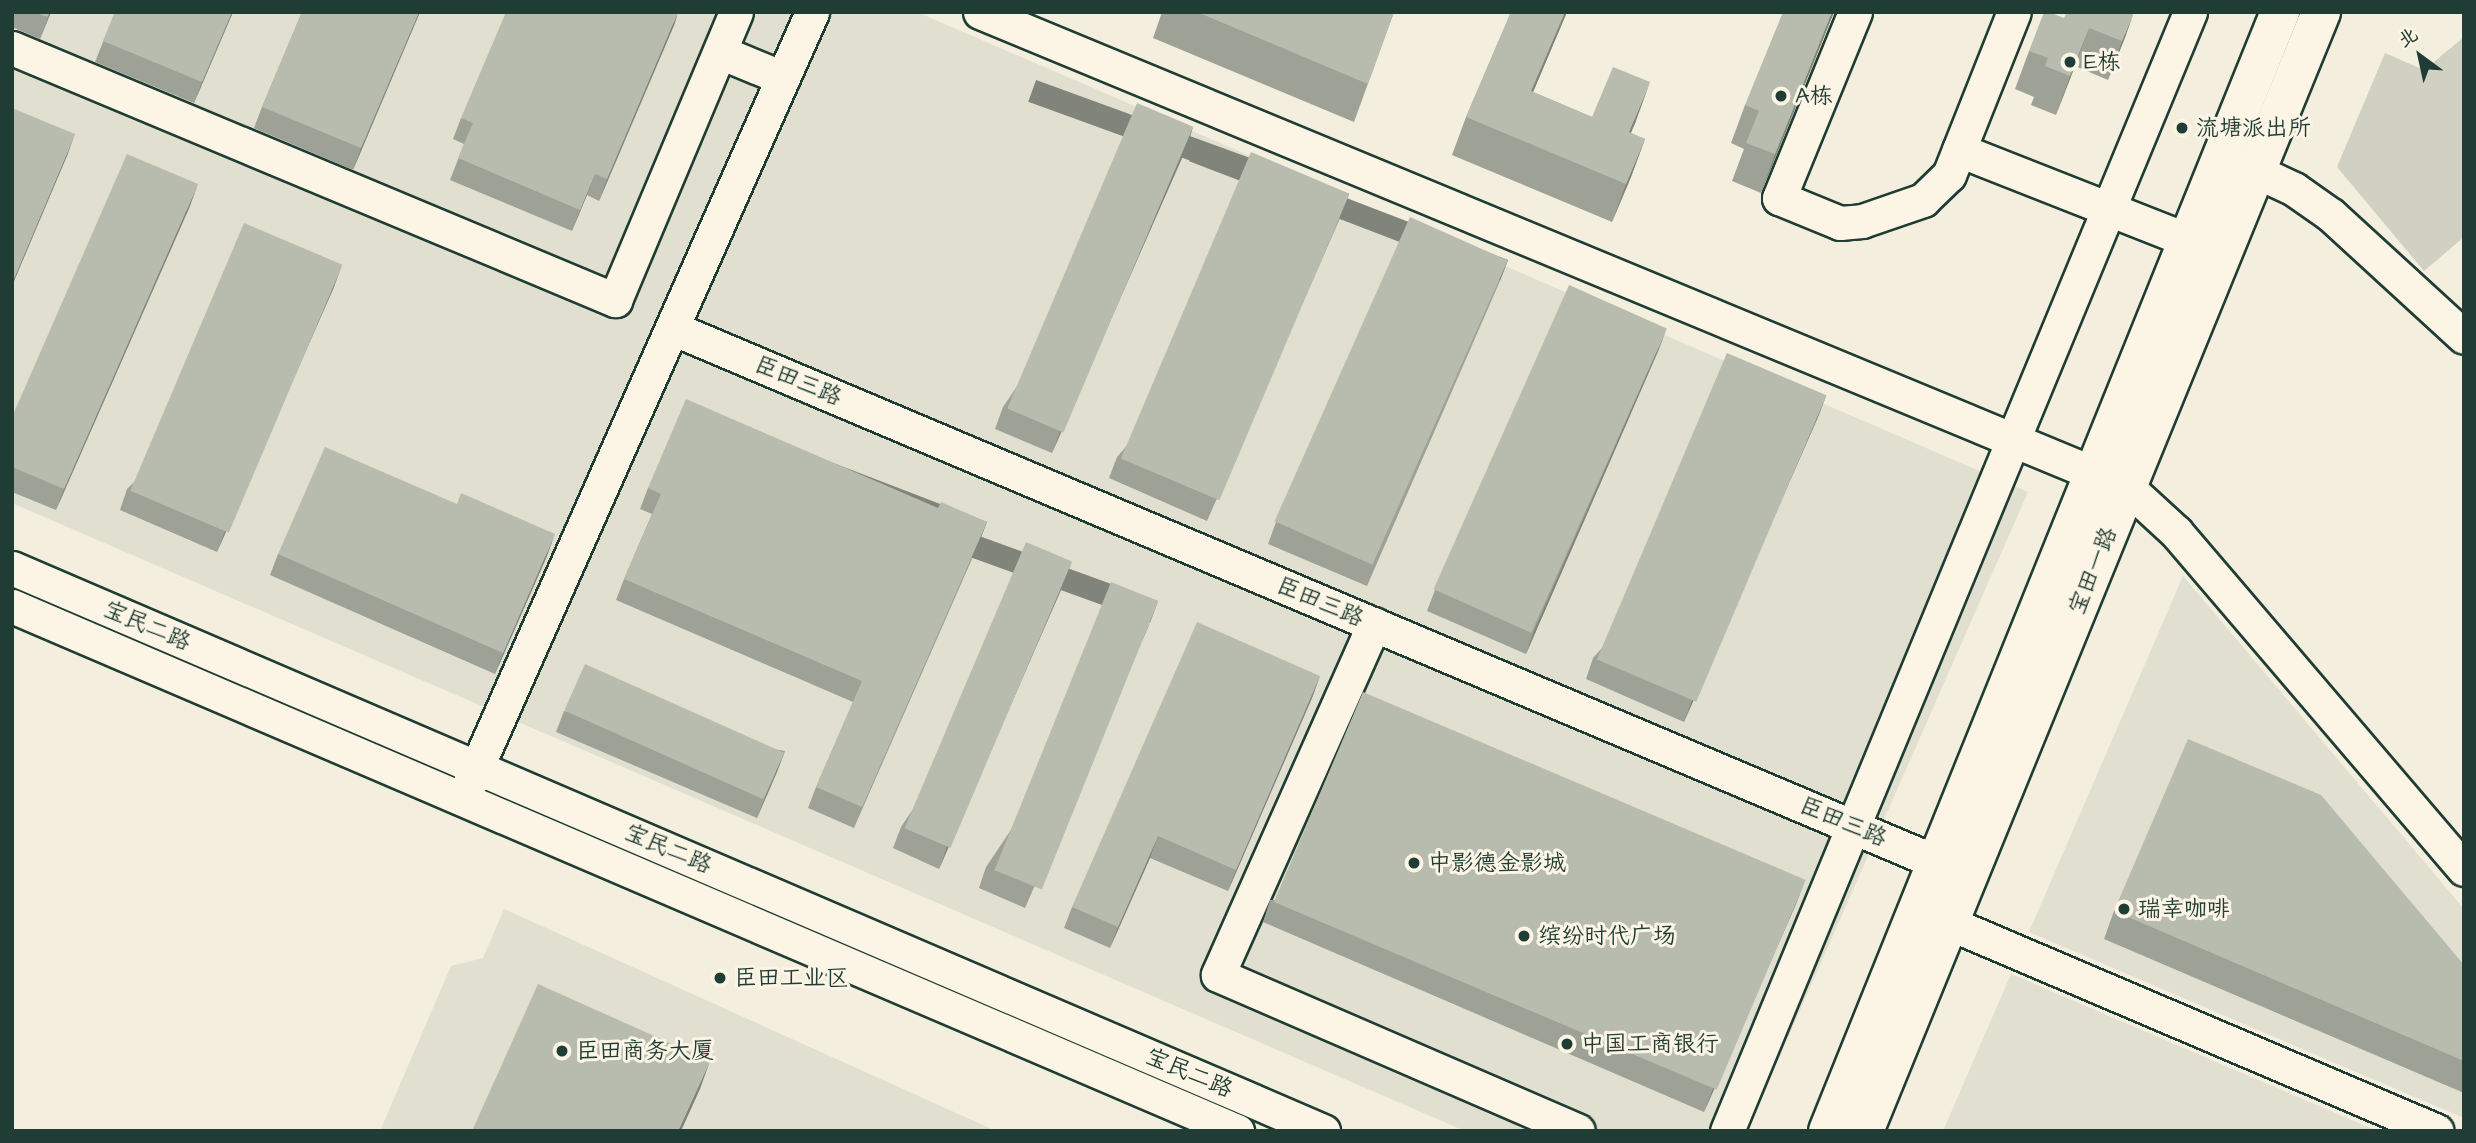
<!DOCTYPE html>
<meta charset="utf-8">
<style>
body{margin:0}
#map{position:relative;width:2476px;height:1143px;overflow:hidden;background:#f3eede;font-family:"Architects Daughter","LXGW WenKai TC",sans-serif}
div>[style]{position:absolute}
.built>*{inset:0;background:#e1dfd0}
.green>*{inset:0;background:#d0d1c2}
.roads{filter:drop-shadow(2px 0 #1f3d34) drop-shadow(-2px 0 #1f3d34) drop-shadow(0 2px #1f3d34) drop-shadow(0 -2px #1f3d34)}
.minor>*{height:33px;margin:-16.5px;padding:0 16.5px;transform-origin:16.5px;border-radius:16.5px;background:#fcf5e5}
.major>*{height:38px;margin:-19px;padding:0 19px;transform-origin:19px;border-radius:19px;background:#fcf5e5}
.wall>*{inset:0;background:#9ea296}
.shaded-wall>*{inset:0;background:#81847a;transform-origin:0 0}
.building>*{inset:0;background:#b8bcae;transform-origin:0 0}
.dots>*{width:19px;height:19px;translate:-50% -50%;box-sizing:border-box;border:4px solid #fcf5e5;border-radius:50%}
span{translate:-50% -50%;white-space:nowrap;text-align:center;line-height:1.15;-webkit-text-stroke:6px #fcf5e5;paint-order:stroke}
.poi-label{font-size:23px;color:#1f3d34}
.left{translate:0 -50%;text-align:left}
.street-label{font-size:23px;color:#1f3d34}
.frame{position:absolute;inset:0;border:14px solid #1f3d34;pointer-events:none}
.north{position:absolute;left:2385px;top:21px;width:70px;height:70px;-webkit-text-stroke:5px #fcf5e5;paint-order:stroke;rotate:327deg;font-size:19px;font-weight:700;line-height:28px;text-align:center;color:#1f3d34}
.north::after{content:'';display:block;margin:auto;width:24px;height:32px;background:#1f3d34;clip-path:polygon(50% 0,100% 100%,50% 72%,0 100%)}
</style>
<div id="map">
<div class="built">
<div style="clip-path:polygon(12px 12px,917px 12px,2028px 492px,1747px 1131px,1465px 1131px,12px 503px)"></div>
<div style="clip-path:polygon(2183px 576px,2464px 909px,2464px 1118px,2029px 932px)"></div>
<div style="clip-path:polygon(504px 909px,996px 1131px,380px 1131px,451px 966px,483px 958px)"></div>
<div style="clip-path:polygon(2011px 974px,2377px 1131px,1943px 1131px)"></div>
</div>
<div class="green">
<div style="clip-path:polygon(2464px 37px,2464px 237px,2424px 271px,2337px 167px,2385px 53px,2424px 70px)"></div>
</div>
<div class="roads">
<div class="minor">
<div style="left:980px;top:12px;width:1241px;rotate:22.5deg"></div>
<div style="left:2127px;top:487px;width:67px;rotate:42.6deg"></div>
<div style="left:2176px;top:532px;width:443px;rotate:49.5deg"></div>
<div style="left:1855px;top:12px;width:201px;rotate:112.2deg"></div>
<div style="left:1779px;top:198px;width:66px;rotate:22.3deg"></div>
<div style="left:1840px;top:223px;width:22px;rotate:-5deg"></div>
<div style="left:1862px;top:221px;width:65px;rotate:-19deg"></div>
<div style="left:1923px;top:200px;width:36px;rotate:-44deg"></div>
<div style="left:1949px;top:175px;width:175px;rotate:-68.3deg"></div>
<div style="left:12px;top:48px;width:654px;rotate:22.68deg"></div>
<div style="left:615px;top:300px;width:312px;rotate:-67.2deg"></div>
<div style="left:720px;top:52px;width:68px;rotate:22.4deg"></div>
<div style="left:1959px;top:150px;width:246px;rotate:21.5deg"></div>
<div style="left:2234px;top:161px;width:66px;rotate:25deg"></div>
<div style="left:2294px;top:189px;width:45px;rotate:35.1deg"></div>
<div style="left:2331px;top:215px;width:180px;rotate:42.5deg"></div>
<div style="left:672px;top:328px;width:1398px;rotate:22.9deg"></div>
<div style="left:12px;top:568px;width:1427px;rotate:23.24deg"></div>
<div style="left:12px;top:606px;width:1333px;rotate:23.2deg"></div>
<div style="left:1374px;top:624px;width:384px;rotate:114deg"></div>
<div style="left:1218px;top:975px;width:392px;rotate:23.4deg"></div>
<div style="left:468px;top:787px;width:848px;rotate:-66.06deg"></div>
<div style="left:1949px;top:923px;width:530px;rotate:23.09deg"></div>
<div style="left:1727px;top:1131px;width:1211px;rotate:-67.52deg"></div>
</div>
<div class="major">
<div style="left:1828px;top:1131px;width:1207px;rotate:-68deg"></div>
<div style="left:1864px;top:1131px;width:1209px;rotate:-67.78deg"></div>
</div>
</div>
<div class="wall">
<div style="clip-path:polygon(12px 12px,51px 12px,40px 39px,12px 27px)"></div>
<div style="clip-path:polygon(115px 12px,233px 12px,194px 103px,95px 62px)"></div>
<div style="clip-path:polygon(302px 12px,420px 12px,353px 170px,254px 128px,262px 107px)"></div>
<div style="clip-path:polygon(1162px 12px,1394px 12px,1354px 122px,1153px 38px)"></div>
<div style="clip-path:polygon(1511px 12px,1567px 12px,1533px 92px,1592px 117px,1636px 121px,1630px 133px,1645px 139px,1631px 177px,1612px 222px,1452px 155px,1466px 117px)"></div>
<div style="clip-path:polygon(1834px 12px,1761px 193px,1732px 181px,1744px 149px,1731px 143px,1745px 105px)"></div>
<div style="clip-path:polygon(2064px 18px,2126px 35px,2108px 80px,2075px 66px,2056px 115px,2031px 105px,2034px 97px,2015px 89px,2029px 51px)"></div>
<div style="clip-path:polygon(675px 23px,599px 201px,587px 195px,572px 231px,450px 180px,464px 144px,453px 139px,461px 118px)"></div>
<div style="clip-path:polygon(1193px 127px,1186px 149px,1052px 453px,995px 429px,1003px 407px)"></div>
<div style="clip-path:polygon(1349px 194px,1341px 216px,1207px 521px,1109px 478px,1117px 457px)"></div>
<div style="clip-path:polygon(190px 206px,56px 510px,12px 492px,12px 417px)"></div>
<div style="clip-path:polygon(1508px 260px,1500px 281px,1367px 586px,1268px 544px,1276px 522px)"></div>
<div style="clip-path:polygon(334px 287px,217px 552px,120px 510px,127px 489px)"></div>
<div style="clip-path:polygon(1659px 349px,1526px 654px,1427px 611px,1435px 590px)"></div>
<div style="clip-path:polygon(1826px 396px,1818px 417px,1684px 722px,1586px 679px,1593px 658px)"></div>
<div style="clip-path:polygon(648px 488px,938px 508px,979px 543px,854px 828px,808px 808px,816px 787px,853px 702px,616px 600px,624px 579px,652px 514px,640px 509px)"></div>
<div style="clip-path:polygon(278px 554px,547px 556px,495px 674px,270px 575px)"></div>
<div style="clip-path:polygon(1064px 583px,939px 869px,893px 848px,901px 827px)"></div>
<div style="clip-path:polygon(1150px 623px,1025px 908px,979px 888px,986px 867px)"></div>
<div style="clip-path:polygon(1320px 676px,1312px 698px,1228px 891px,1150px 858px,1110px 948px,1064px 928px,1072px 907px)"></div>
<div style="clip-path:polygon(564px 711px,785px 751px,777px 772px,757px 818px,556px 732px)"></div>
<div style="clip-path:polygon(1270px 900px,1796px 904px,1704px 1112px,1263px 922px)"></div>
<div style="clip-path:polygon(2114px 911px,2464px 965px,2464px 1093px,2104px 939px)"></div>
</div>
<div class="shaded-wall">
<div style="clip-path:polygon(50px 12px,51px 12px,40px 39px)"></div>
<div style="clip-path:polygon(232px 12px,233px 12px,194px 103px,202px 82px)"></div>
<div style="clip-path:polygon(419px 12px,420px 12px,353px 170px,361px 148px)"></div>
<div style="clip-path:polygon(678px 12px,675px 23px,599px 201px,607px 179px)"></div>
<div style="clip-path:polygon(1565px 12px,1567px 12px,1517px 130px,1531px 91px)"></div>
<div style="clip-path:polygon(1832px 12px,1834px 12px,1761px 193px,1775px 154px)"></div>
<div style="clip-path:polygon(2134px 12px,2126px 35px,2108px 80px,2122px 41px)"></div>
<div style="clip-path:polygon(2089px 28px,2075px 66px,2056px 115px,2070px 76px)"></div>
<div style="clip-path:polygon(1650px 82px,1636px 121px,1615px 171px,1629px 132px)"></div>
<div style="clip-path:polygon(1193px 127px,1186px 149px,1052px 453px,1060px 432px)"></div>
<div style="clip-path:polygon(75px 134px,67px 156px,12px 286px,12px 283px)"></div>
<div style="clip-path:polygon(1645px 139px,1631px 177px,1612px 222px,1626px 184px)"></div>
<div style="clip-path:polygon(595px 174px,587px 195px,572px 231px,580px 210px)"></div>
<div style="clip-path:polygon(198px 184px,190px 206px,56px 510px,64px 489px)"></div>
<div style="left:1349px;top:194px;width:23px;height:333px;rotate:110deg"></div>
<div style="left:1508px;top:260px;width:22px;height:333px;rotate:111deg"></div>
<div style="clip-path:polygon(342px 265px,334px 287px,217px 552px,225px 531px)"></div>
<div style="clip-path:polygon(1667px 328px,1659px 349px,1526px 654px,1533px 633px)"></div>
<div style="clip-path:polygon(1826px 396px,1818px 417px,1684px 722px,1692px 700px)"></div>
<div style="left:987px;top:522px;width:22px;height:311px;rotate:111deg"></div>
<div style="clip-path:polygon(555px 534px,547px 556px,495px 674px,503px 653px)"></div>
<div style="clip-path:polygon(1072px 562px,1064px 583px,939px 869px,947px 847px)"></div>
<div style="left:1158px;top:601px;width:23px;height:311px;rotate:110deg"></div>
<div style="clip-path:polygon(1320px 676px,1312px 698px,1228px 891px,1236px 870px)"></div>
<div style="clip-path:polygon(785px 751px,777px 772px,757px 818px,765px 797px)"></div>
<div style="clip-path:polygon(1158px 836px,1150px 858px,1110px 948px,1118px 927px)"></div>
<div style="clip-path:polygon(1804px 883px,1796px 904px,1704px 1112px,1712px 1091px)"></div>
<div style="clip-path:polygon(710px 1061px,700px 1089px,681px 1131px,678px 1131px)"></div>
</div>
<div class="building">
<div style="clip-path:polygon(35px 12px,50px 12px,47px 17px)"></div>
<div style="clip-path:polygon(115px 12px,232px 12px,202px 82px,103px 41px)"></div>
<div style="clip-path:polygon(302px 12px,419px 12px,361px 148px,262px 107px)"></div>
<div style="clip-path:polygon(506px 12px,678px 12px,607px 179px,595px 174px,580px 210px,458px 158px,473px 123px,461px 118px)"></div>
<div style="clip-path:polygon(1197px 12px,1394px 12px,1368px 84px)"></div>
<div style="clip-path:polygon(1511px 12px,1565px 12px,1531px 91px,1592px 117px,1613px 67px,1650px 82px,1629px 132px,1645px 139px,1626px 184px,1466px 117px)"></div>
<div style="clip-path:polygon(1783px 12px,1832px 12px,1775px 154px,1746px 143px,1759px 111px,1745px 105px)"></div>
<div style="clip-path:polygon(2044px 12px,2049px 12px,2064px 18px,2067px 12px,2134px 12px,2122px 41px,2089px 28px,2070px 76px,2045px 66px,2048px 58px,2029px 51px)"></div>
<div style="left:1137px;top:103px;width:61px;height:332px;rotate:23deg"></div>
<div style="clip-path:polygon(12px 108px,75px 134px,12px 283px)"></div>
<div style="left:1251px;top:152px;width:107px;height:333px;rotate:23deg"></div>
<div style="clip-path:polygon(127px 154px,198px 184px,64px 489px,12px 467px,12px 417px)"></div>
<div style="left:1410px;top:217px;width:107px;height:333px;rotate:24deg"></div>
<div style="left:244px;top:223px;width:107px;height:291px;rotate:23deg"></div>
<div style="left:1569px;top:285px;width:107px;height:333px;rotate:24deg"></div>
<div style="left:1727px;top:353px;width:108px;height:333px;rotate:23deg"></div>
<div style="clip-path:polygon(686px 399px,938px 508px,941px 502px,987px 522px,862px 807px,816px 787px,862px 681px,624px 579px,661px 494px,648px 488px)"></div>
<div style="clip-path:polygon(325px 447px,457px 504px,461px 493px,555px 534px,503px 653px,278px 554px)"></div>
<div style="left:1026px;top:542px;width:50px;height:311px;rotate:23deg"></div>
<div style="left:1111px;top:582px;width:51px;height:311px;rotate:22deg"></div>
<div style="clip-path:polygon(1197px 622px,1320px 676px,1236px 870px,1158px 836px,1118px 927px,1072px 907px)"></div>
<div style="left:585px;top:664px;width:218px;height:51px;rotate:24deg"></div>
<div style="left:1363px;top:692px;width:481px;height:228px;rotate:23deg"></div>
<div style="clip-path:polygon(2188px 739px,2321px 795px,2464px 965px,2464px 1061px,2114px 911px)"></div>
<div style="clip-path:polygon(538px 984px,710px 1061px,678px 1131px,472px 1131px)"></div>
</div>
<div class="dots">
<div style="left:2070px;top:62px;background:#1f3d34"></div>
<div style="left:1781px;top:96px;background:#1f3d34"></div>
<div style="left:2182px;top:128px;background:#1f3d34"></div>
<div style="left:1414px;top:863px;background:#1f3d34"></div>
<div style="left:2124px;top:909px;background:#1f3d34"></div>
<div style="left:1524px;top:936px;background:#1f3d34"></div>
<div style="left:720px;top:978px;background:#1f3d34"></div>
<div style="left:1567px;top:1044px;background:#1f3d34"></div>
<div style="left:562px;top:1051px;background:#1f3d34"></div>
</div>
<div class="poi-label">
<span class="left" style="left:2084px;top:62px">E栋</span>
<span class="left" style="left:1795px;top:96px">A栋</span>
<span class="left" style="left:2196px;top:128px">流塘派出所</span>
<span class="left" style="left:1428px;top:863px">中影德金影城</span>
<span class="left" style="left:2138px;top:909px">瑞幸咖啡</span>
<span class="left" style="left:1538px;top:936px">缤纷时代广场</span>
<span class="left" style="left:734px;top:978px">臣田工业区</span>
<span class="left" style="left:1581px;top:1044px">中国工商银行</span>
<span class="left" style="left:576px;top:1051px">臣田商务大厦</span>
</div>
<div class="street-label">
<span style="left:798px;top:381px;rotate:23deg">臣田三路</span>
<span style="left:2093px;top:571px;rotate:-68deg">宝田一路</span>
<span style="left:1320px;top:602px;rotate:23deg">臣田三路</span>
<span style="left:147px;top:626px;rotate:23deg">宝民二路</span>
<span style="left:1843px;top:822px;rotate:23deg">臣田三路</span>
<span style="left:668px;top:849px;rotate:23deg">宝民二路</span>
<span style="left:1189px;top:1073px;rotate:23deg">宝民二路</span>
</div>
<div class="frame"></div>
<div class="north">北</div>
</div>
